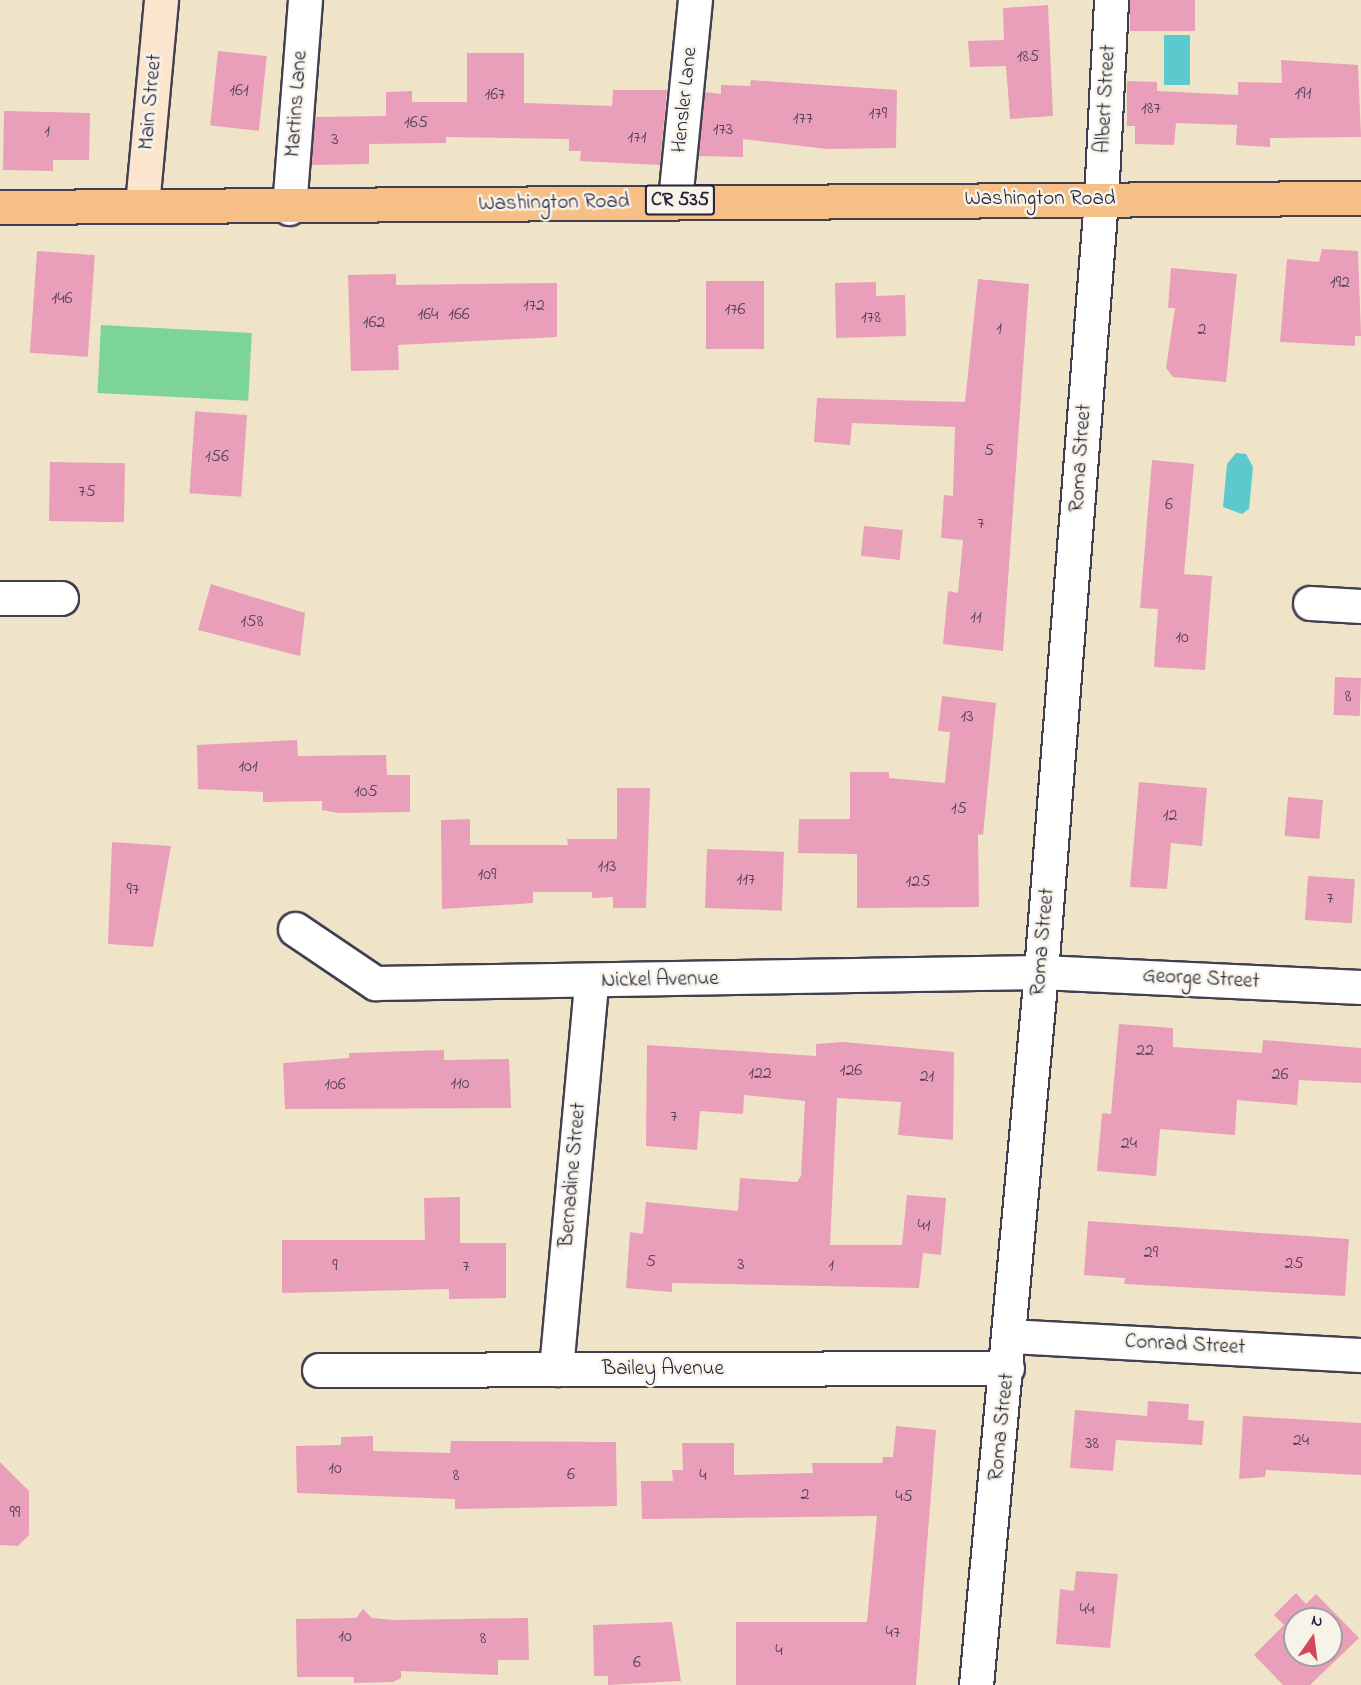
<!DOCTYPE html>
<style>
body{margin:0}
#map{position:relative;width:1361px;height:1685px;overflow:hidden;background:#f0e4c8;font-family:"Indie Flower",sans-serif}
div>[style]{position:absolute}
.green>*{inset:0;background:#7dd498;transform-origin:0 0}
.water>*{inset:0;background:#5cc9cf;transform-origin:0 0}
.building>*{inset:0;background:#e99eb9;transform-origin:0 0}
.roads{filter:drop-shadow(2px 0 #413f50) drop-shadow(-2px 0 #413f50) drop-shadow(0 2px #413f50) drop-shadow(0 -2px #413f50)}
.minor>*{height:33px;margin:-16.5px;padding:0 16.5px;transform-origin:16.5px;border-radius:16.5px;background:#fff}
.secondary>*{height:33px;margin:-16.5px;padding:0 16.5px;transform-origin:16.5px;border-radius:16.5px;background:#fbe5cf}
.primary>*{height:33px;margin:-16.5px;padding:0 16.5px;transform-origin:16.5px;border-radius:16.5px;background:#f5bf86}
span{translate:-50% -50%;white-space:nowrap;text-align:center;line-height:1.15;-webkit-text-stroke:5px #f7f3e8;paint-order:stroke}
.number-label{font-size:18px;color:#54415a}
.number-label span{-webkit-text-stroke-width:0}
.shield-label span{padding:2px 4px;background:#f7f3e8;border:2px solid;border-radius:4px;-webkit-text-stroke-width:0}
.shield-label{font-size:20px;color:#22223b;font-weight:700}
.street-label{font-size:21px;color:#22223b}
.north{position:absolute;left:1283px;top:1607px;width:60px;height:60px;box-sizing:border-box;background:#f7f3e8;border:2px solid #a29fa3;border-radius:50%;rotate:14deg;font-size:16px;font-weight:700;line-height:24px;text-align:center;color:#22223b}
.north::after{content:'';display:block;margin:auto;width:21px;height:27px;background:#d1495b;clip-path:polygon(50% 0,100% 100%,50% 72%,0 100%)}
</style>
<div id="map">
<div class="green">
<div style="left:101px;top:325px;width:151px;height:68px;rotate:3deg"></div>
</div>
<div class="water">
<div style="left:1164px;top:35px;width:26px;height:50px"></div>
<div style="clip-path:polygon(1236px 453px,1246px 454px,1253px 467px,1249px 509px,1242px 514px,1223px 507px,1227px 464px)"></div>
</div>
<div class="building">
<div style="left:1130px;top:0;width:65px;height:31px"></div>
<div style="clip-path:polygon(1048px 5px,1053px 116px,1010px 119px,1006px 66px,970px 67px,968px 41px,1004px 40px,1003px 8px)"></div>
<div style="left:218px;top:51px;width:49px;height:75px;rotate:6deg"></div>
<div style="clip-path:polygon(467px 53px,524px 53px,524px 103px,612px 106px,613px 90px,667px 90px,660px 165px,580px 161px,581px 151px,569px 151px,569px 139px,446px 137px,446px 143px,369px 144px,369px 164px,311px 165px,315px 117px,386px 116px,386px 92px,412px 91px,412px 102px,467px 102px)"></div>
<div style="clip-path:polygon(1281px 60px,1358px 65px,1361px 137px,1270px 138px,1270px 147px,1236px 145px,1237px 125px,1176px 123px,1174px 145px,1135px 144px,1135px 126px,1127px 126px,1127px 81px,1157px 82px,1157px 91px,1238px 95px,1238px 82px,1282px 83px)"></div>
<div style="clip-path:polygon(751px 80px,897px 90px,896px 148px,827px 149px,743px 139px,743px 157px,698px 156px,705px 92px,721px 94px,721px 85px,750px 86px)"></div>
<div style="clip-path:polygon(4px 111px,90px 113px,89px 160px,53px 160px,53px 171px,3px 170px)"></div>
<div style="clip-path:polygon(1322px 249px,1358px 251px,1361px 336px,1355px 336px,1355px 346px,1280px 342px,1287px 259px,1319px 262px)"></div>
<div style="left:37px;top:251px;width:58px;height:102px;rotate:4deg"></div>
<div style="clip-path:polygon(1171px 268px,1237px 274px,1226px 382px,1173px 377px,1166px 368px,1175px 308px,1168px 308px)"></div>
<div style="clip-path:polygon(396px 274px,396px 285px,557px 283px,557px 337px,398px 345px,399px 370px,351px 371px,348px 275px)"></div>
<div style="clip-path:polygon(978px 279px,1029px 284px,1003px 651px,943px 644px,948px 591px,958px 593px,963px 540px,941px 538px,944px 495px,953px 496px,955px 427px,852px 423px,850px 445px,814px 442px,817px 398px,965px 402px)"></div>
<div style="left:764px;top:281px;width:68px;height:58px;rotate:90deg"></div>
<div style="clip-path:polygon(876px 282px,876px 296px,905px 295px,906px 336px,836px 338px,835px 283px)"></div>
<div style="left:247px;top:415px;width:82px;height:52px;rotate:94deg"></div>
<div style="clip-path:polygon(1152px 460px,1194px 464px,1184px 574px,1212px 576px,1205px 670px,1154px 667px,1158px 609px,1140px 608px)"></div>
<div style="left:50px;top:462px;width:75px;height:59px;rotate:1deg"></div>
<div style="left:864px;top:526px;width:39px;height:30px;rotate:6deg"></div>
<div style="clip-path:polygon(211px 584px,305px 613px,300px 656px,198px 630px)"></div>
<div style="left:1335px;top:677px;width:26px;height:38px;rotate:2deg"></div>
<div style="clip-path:polygon(942px 696px,996px 703px,983px 835px,978px 834px,979px 907px,857px 908px,857px 854px,798px 853px,799px 819px,850px 819px,850px 772px,889px 772px,889px 778px,945px 783px,950px 732px,938px 731px)"></div>
<div style="clip-path:polygon(297px 740px,298px 756px,386px 755px,387px 775px,410px 775px,410px 812px,339px 813px,322px 810px,322px 801px,263px 802px,263px 792px,198px 789px,197px 745px)"></div>
<div style="clip-path:polygon(1139px 782px,1207px 788px,1202px 846px,1171px 843px,1167px 889px,1130px 887px)"></div>
<div style="clip-path:polygon(617px 788px,650px 788px,646px 908px,613px 908px,613px 897px,592px 898px,592px 892px,533px 892px,533px 903px,442px 909px,441px 820px,470px 819px,470px 845px,568px 845px,567px 839px,617px 839px)"></div>
<div style="left:1288px;top:797px;width:35px;height:39px;rotate:5deg"></div>
<div style="clip-path:polygon(112px 842px,171px 846px,153px 947px,108px 944px)"></div>
<div style="left:707px;top:849px;width:77px;height:59px;rotate:2deg"></div>
<div style="left:1308px;top:876px;width:47px;height:44px;rotate:4deg"></div>
<div style="clip-path:polygon(1119px 1024px,1173px 1028px,1173px 1047px,1262px 1053px,1263px 1040px,1361px 1048px,1361px 1083px,1299px 1080px,1297px 1105px,1237px 1100px,1235px 1135px,1160px 1129px,1156px 1176px,1097px 1171px,1102px 1113px,1111px 1114px)"></div>
<div style="clip-path:polygon(843px 1042px,954px 1052px,953px 1140px,898px 1135px,901px 1102px,837px 1098px,830px 1245px,902px 1245px,907px 1195px,946px 1198px,941px 1255px,923px 1253px,919px 1288px,672px 1283px,672px 1292px,626px 1288px,630px 1232px,643px 1234px,646px 1202px,738px 1211px,740px 1178px,797px 1182px,801px 1176px,805px 1101px,744px 1095px,743px 1114px,700px 1111px,697px 1150px,646px 1146px,647px 1045px,816px 1056px,816px 1044px)"></div>
<div style="clip-path:polygon(444px 1050px,444px 1060px,509px 1059px,511px 1108px,285px 1109px,283px 1063px,349px 1058px,349px 1053px)"></div>
<div style="clip-path:polygon(460px 1197px,460px 1243px,506px 1243px,506px 1298px,449px 1299px,449px 1289px,282px 1293px,282px 1240px,425px 1240px,424px 1198px)"></div>
<div style="clip-path:polygon(1088px 1221px,1349px 1239px,1345px 1296px,1124px 1284px,1125px 1278px,1084px 1275px)"></div>
<div style="clip-path:polygon(1148px 1401px,1189px 1404px,1188px 1420px,1204px 1421px,1202px 1445px,1116px 1440px,1113px 1471px,1070px 1468px,1075px 1410px,1147px 1416px)"></div>
<div style="clip-path:polygon(1243px 1416px,1361px 1423px,1361px 1475px,1266px 1470px,1265px 1477px,1239px 1479px)"></div>
<div style="clip-path:polygon(896px 1426px,936px 1430px,916px 1685px,736px 1685px,736px 1622px,867px 1622px,877px 1516px,642px 1519px,641px 1481px,673px 1481px,672px 1470px,683px 1470px,682px 1443px,734px 1443px,734px 1475px,813px 1473px,812px 1463px,882px 1463px,883px 1457px,893px 1457px)"></div>
<div style="clip-path:polygon(373px 1436px,373px 1451px,450px 1453px,451px 1441px,616px 1442px,617px 1506px,455px 1509px,455px 1499px,297px 1493px,296px 1446px,341px 1445px,341px 1437px)"></div>
<div style="clip-path:polygon(0 1462px,29px 1491px,29px 1535px,18px 1546px,0 1545px)"></div>
<div style="clip-path:polygon(1076px 1571px,1118px 1574px,1110px 1648px,1056px 1644px,1060px 1589px,1074px 1591px)"></div>
<div style="clip-path:polygon(evenodd,1296px 1593px,1306px 1604px,1316px 1594px,1359px 1638px,1310px 1685px,1283px 1685px,1254px 1655px,1284px 1625px,1274px 1615px,1296px 1593px,1295px 1619px,1331px 1619px,1331px 1655px,1295px 1655px,1295px 1619px)"></div>
<div style="clip-path:polygon(363px 1609px,372px 1618px,393px 1620px,528px 1618px,529px 1660px,498px 1660px,498px 1675px,401px 1671px,401px 1678px,393px 1682px,354px 1683px,354px 1677px,297px 1677px,296px 1619px,356px 1618px)"></div>
<div style="clip-path:polygon(672px 1622px,681px 1681px,608px 1685px,608px 1676px,594px 1676px,593px 1625px)"></div>
</div>
<div class="roads">
<div class="minor">
<div style="left:675px;top:200px;width:201px;rotate:-84.3deg"></div>
<div style="left:289px;top:208px;width:209px;rotate:-85.6deg"></div>
<div style="left:0;top:598px;width:61px"></div>
<div style="left:1310px;top:603px;width:51px;rotate:3.4deg"></div>
<div style="left:295px;top:929px;width:97px;rotate:34deg"></div>
<div style="left:375px;top:983px;width:666px;rotate:-0.95deg"></div>
<div style="left:1041px;top:972px;width:320px;rotate:2.7deg"></div>
<div style="left:1010px;top:1336px;width:352px;rotate:3.1deg"></div>
<div style="left:556px;top:1369px;width:389px;rotate:-84.8deg"></div>
<div style="left:319px;top:1370px;width:688px;rotate:-0.17deg"></div>
<div style="left:976px;top:1685px;width:716px;rotate:-84.79deg"></div>
<div style="left:1041px;top:972px;width:775px;rotate:-85.56deg"></div>
<div style="left:1101px;top:199px;width:199px;rotate:-87.1deg"></div>
</div>
<div class="secondary">
<div style="left:142px;top:205px;width:206px;rotate:-84.7deg"></div>
</div>
<div class="primary">
<div style="left:0;top:207px;width:1361px;rotate:-0.38deg"></div>
</div>
</div>
<div class="number-label">
<span style="left:1028px;top:57px">185</span>
<span style="left:239px;top:91px">161</span>
<span style="left:1303px;top:94px">191</span>
<span style="left:495px;top:95px">167</span>
<span style="left:1151px;top:109px">187</span>
<span style="left:878px;top:114px">179</span>
<span style="left:803px;top:119px">177</span>
<span style="left:416px;top:123px">165</span>
<span style="left:723px;top:130px">173</span>
<span style="left:47px;top:132px">1</span>
<span style="left:637px;top:138px">171</span>
<span style="left:335px;top:140px">3</span>
<span style="left:1340px;top:283px">192</span>
<span style="left:62px;top:299px">146</span>
<span style="left:534px;top:306px">172</span>
<span style="left:735px;top:310px">176</span>
<span style="left:428px;top:315px">164</span>
<span style="left:459px;top:315px">166</span>
<span style="left:871px;top:318px">178</span>
<span style="left:374px;top:323px">162</span>
<span style="left:999px;top:329px">1</span>
<span style="left:1202px;top:330px">2</span>
<span style="left:989px;top:451px">5</span>
<span style="left:217px;top:457px">156</span>
<span style="left:87px;top:492px">75</span>
<span style="left:1169px;top:505px">6</span>
<span style="left:981px;top:524px">7</span>
<span style="left:976px;top:618px">11</span>
<span style="left:252px;top:622px">158</span>
<span style="left:1182px;top:638px">10</span>
<span style="left:1348px;top:697px">8</span>
<span style="left:967px;top:717px">13</span>
<span style="left:248px;top:767px">101</span>
<span style="left:366px;top:792px">105</span>
<span style="left:959px;top:809px">15</span>
<span style="left:1170px;top:816px">12</span>
<span style="left:607px;top:867px">113</span>
<span style="left:487px;top:875px">109</span>
<span style="left:746px;top:880px">117</span>
<span style="left:918px;top:882px">125</span>
<span style="left:133px;top:890px">97</span>
<span style="left:1330px;top:899px">7</span>
<span style="left:1145px;top:1051px">22</span>
<span style="left:851px;top:1071px">126</span>
<span style="left:760px;top:1074px">122</span>
<span style="left:1280px;top:1075px">26</span>
<span style="left:927px;top:1077px">21</span>
<span style="left:460px;top:1084px">110</span>
<span style="left:335px;top:1085px">106</span>
<span style="left:674px;top:1117px">7</span>
<span style="left:1129px;top:1144px">24</span>
<span style="left:924px;top:1226px">41</span>
<span style="left:1151px;top:1253px">29</span>
<span style="left:651px;top:1262px">5</span>
<span style="left:1294px;top:1264px">25</span>
<span style="left:741px;top:1265px">3</span>
<span style="left:335px;top:1266px">9</span>
<span style="left:831px;top:1266px">1</span>
<span style="left:466px;top:1267px">7</span>
<span style="left:1301px;top:1441px">24</span>
<span style="left:1092px;top:1444px">38</span>
<span style="left:335px;top:1469px">10</span>
<span style="left:571px;top:1475px">6</span>
<span style="left:456px;top:1476px">8</span>
<span style="left:703px;top:1476px">4</span>
<span style="left:805px;top:1495px">2</span>
<span style="left:904px;top:1497px">45</span>
<span style="left:15px;top:1513px">99</span>
<span style="left:1087px;top:1610px">44</span>
<span style="left:893px;top:1633px">47</span>
<span style="left:345px;top:1637px">10</span>
<span style="left:483px;top:1639px">8</span>
<span style="left:779px;top:1651px">4</span>
<span style="left:637px;top:1663px">6</span>
</div>
<div class="shield-label">
<span style="left:680px;top:200px">CR 535</span>
</div>
<div class="street-label">
<span style="left:1106px;top:99px;rotate:-87deg">Albert Street</span>
<span style="left:685px;top:100px;rotate:-84deg">Hensler Lane</span>
<span style="left:151px;top:102px;rotate:-85deg">Main Street</span>
<span style="left:297px;top:104px;rotate:-86deg">Martins Lane</span>
<span style="left:1040px;top:199px">Washington Road</span>
<span style="left:554px;top:203px;rotate:-1deg">Washington Road</span>
<span style="left:1081px;top:458px;rotate:-86deg">Roma Street</span>
<span style="left:1043px;top:942px;rotate:-85deg">Roma Street</span>
<span style="left:1201px;top:979px;rotate:3deg">George Street</span>
<span style="left:660px;top:980px;rotate:-1deg">Nickel Avenue</span>
<span style="left:573px;top:1175px;rotate:-85deg">Bernadine Street</span>
<span style="left:1185px;top:1345px;rotate:3deg">Conrad Street</span>
<span style="left:663px;top:1369px">Bailey Avenue</span>
<span style="left:1002px;top:1427px;rotate:-84deg">Roma Street</span>
</div>
<div class="north">N</div>
</div>
